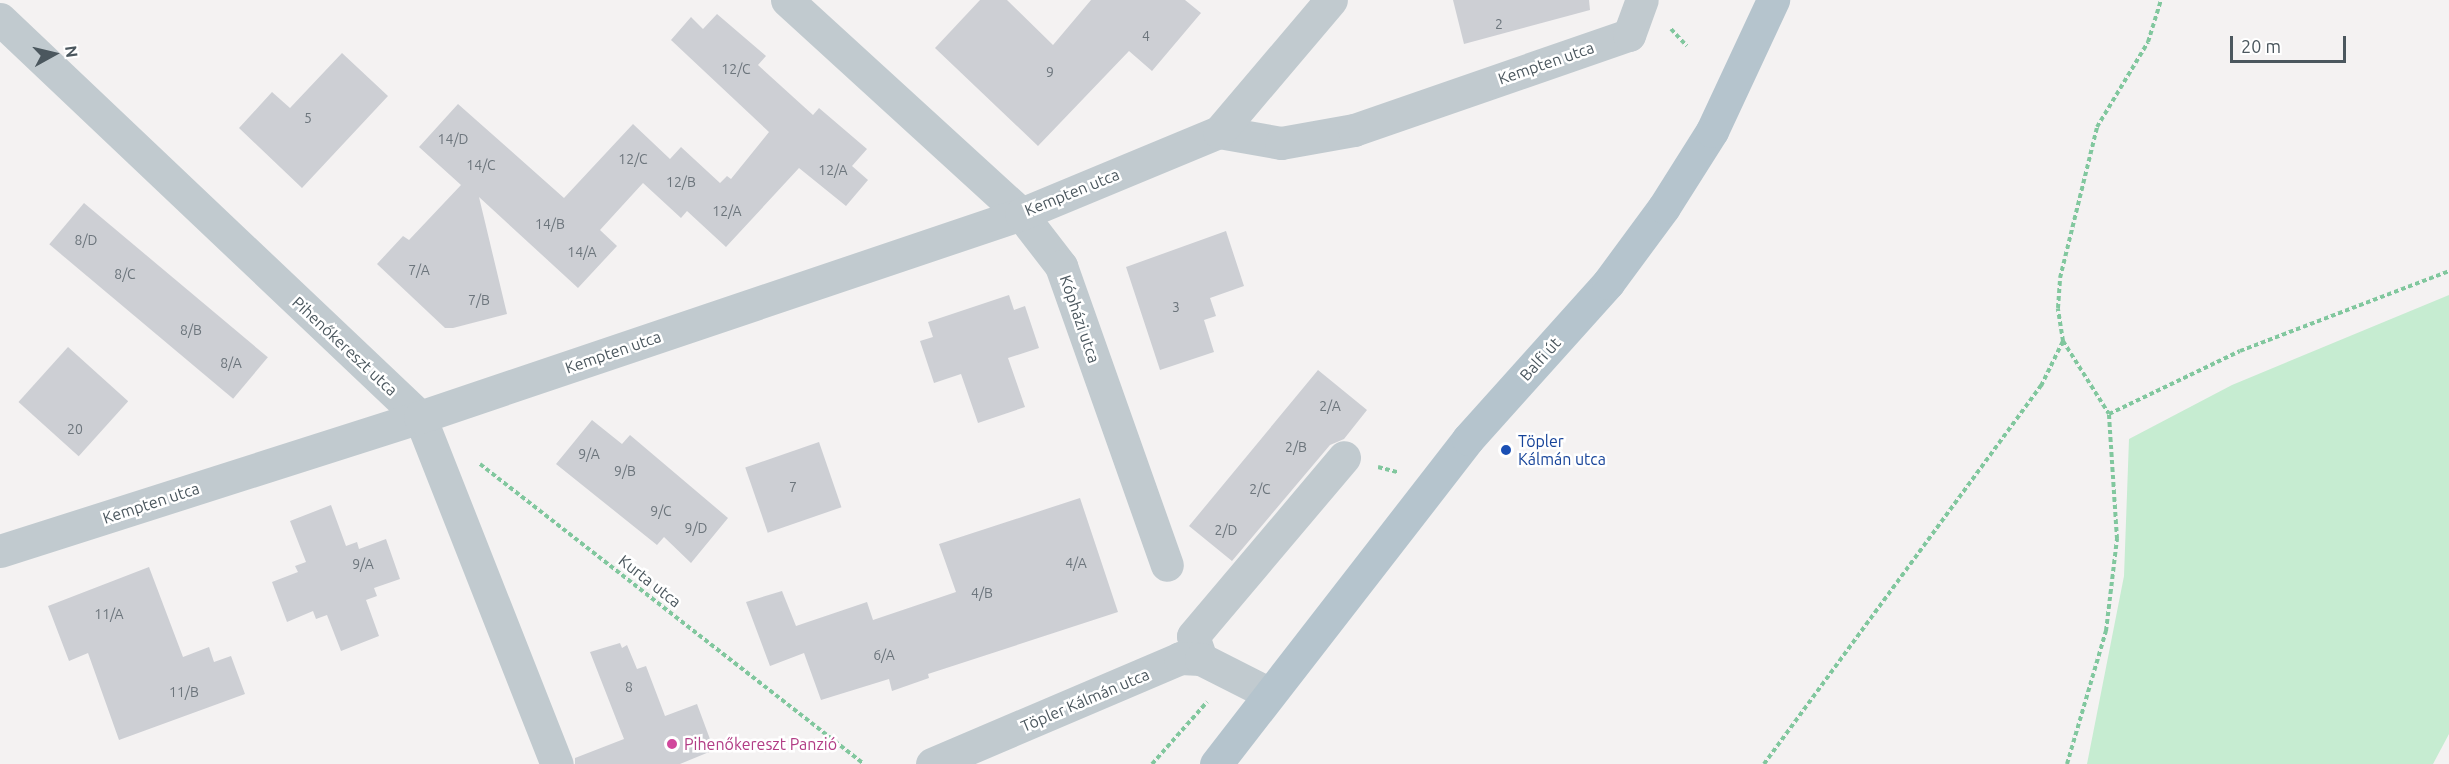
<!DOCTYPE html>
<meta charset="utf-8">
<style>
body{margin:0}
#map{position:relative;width:2449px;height:764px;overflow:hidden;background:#f4f2f2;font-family:Ubuntu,sans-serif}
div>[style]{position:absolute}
.green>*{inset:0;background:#c6ecd1}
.building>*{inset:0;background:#cdcfd4;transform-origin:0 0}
.path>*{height:4px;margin-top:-2px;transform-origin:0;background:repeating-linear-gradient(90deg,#81c79e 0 4.5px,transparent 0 7.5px)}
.minor>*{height:33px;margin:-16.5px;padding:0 16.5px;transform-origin:16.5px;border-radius:16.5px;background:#c1cacf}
.major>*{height:33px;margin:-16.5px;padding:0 16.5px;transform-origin:16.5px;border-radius:16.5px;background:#b5c4cd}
.dots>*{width:16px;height:16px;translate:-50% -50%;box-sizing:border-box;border:3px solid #fff;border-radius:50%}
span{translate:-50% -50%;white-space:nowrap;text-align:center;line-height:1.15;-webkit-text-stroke:5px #fff;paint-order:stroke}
.number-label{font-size:14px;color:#6c757c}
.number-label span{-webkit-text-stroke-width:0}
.street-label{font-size:16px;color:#4b575e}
.transit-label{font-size:16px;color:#164399}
.left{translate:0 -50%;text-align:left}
.hotel-label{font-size:16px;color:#b23c85}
.north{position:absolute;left:24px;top:24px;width:60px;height:60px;-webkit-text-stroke:4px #fff;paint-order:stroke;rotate:82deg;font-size:16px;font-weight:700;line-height:24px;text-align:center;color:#4b575e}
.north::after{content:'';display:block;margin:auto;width:21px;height:27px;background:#4b575e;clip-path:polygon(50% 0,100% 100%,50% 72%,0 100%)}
.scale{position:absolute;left:2230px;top:36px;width:116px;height:27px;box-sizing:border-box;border:3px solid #4b575e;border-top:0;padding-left:8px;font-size:18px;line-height:21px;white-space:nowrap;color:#4b575e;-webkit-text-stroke:4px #fff;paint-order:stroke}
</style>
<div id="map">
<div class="green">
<div style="clip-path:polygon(2449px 295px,2449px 734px,2433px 764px,2087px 764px,2124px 576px,2129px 439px,2232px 385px)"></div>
</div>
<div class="building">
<div style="clip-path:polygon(980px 0,1007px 0,1053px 45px,1091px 0,1185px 0,1201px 13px,1152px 71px,1129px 51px,1038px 146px,935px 48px)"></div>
<div style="clip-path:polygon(1453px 0,1589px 0,1590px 10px,1464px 44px)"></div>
<div style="clip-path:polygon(717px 14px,766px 56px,758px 65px,813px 115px,819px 108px,867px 149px,852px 166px,868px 180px,846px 206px,799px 168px,726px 247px,687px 211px,681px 218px,643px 183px,600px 230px,617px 246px,578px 288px,479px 197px,507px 314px,453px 328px,445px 328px,377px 264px,403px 236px,409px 240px,461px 185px,419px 147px,458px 104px,564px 198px,633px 124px,670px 159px,681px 147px,720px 183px,727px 176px,731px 179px,769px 132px,671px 40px,691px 17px,703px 29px)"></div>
<div style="clip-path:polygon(342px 53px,388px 96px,302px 188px,239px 128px,272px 92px,290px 108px)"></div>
<div style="left:84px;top:203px;width:240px;height:54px;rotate:40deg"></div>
<div style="clip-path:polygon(1226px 231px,1244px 286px,1210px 298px,1216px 316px,1204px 320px,1214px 352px,1160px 370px,1126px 267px)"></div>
<div style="clip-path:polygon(1009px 295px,1014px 310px,1025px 306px,1039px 348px,1008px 358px,1025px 407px,978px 423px,961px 374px,934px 383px,920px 341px,933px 337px,928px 322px)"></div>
<div style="left:68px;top:347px;width:81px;height:74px;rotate:42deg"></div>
<div style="clip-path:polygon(1318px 370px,1367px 410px,1344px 439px,1330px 445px,1232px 561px,1189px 526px)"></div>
<div style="clip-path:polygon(592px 420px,622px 444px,630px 435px,728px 518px,691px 563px,664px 537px,657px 545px,556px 464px)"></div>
<div style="left:819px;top:442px;width:69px;height:78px;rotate:71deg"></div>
<div style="clip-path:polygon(1080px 498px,1118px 612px,928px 674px,929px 678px,892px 691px,889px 679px,821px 700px,804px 653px,770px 666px,746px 602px,782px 591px,796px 626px,867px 602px,873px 620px,956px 592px,939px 544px)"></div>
<div style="clip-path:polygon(331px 505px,346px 546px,357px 542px,359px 549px,386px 539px,400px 579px,374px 588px,377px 596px,366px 600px,379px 636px,341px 651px,327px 615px,316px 619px,313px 611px,287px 622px,272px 582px,298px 572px,295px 566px,306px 562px,290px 521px)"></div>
<div style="clip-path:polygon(149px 567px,183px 657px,209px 647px,214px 662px,231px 656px,245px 694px,119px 740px,88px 653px,69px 661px,48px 606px)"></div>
<div style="clip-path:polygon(620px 643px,622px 648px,627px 645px,637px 669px,646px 666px,665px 716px,697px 704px,714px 750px,680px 764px,575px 764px,575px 758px,624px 739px,590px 652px)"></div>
</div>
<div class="path">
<div style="left:1671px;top:29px;width:23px;rotate:47deg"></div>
<div style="left:2063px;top:341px;width:86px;rotate:57.8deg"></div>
<div style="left:2109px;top:414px;width:145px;rotate:-25.7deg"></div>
<div style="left:2240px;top:351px;width:224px;rotate:-20.9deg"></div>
<div style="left:480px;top:464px;width:487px;rotate:38deg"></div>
<div style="left:1378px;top:467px;width:20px;rotate:15deg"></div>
<div style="left:1152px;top:764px;width:83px;rotate:-48.4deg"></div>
<div style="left:1764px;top:764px;width:469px;rotate:-53.8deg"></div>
<div style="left:2041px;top:386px;width:50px;rotate:-63.9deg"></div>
<div style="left:2063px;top:341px;width:33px;rotate:-99deg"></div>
<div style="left:2058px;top:308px;width:30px;rotate:-86deg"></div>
<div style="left:2060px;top:278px;width:155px;rotate:-76.2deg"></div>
<div style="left:2097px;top:127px;width:99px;rotate:-59deg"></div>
<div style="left:2148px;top:42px;width:44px;rotate:-72.8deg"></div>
<div style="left:2067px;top:764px;width:139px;rotate:-73.7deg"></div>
<div style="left:2106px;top:631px;width:93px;rotate:-83.2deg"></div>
<div style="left:2117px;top:539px;width:125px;rotate:-93.7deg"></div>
</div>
<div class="minor">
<div style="left:787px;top:0;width:317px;rotate:42.4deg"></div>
<div style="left:1021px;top:214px;width:66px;rotate:52.4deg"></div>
<div style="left:1061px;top:266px;width:317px;rotate:70.5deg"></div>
<div style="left:0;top:19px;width:579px;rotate:43.46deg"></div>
<div style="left:420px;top:417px;width:373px;rotate:68.5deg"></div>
<div style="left:1219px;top:132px;width:63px;rotate:10.1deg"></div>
<div style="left:1281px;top:143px;width:74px;rotate:-10.1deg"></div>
<div style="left:1354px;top:130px;width:291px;rotate:-19.1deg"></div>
<div style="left:1629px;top:35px;width:37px;rotate:-70deg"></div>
<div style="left:0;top:551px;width:441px;rotate:-17.7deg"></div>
<div style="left:420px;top:417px;width:634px;rotate:-18.66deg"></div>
<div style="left:1021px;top:214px;width:214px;rotate:-22.5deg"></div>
<div style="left:1219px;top:132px;width:173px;rotate:-49.7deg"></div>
<div style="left:1201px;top:659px;width:24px;rotate:-109deg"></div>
<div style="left:1193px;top:636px;width:234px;rotate:-49.8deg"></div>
<div style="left:932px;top:764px;width:270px;rotate:-23.1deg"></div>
<div style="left:1180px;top:658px;width:21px;rotate:3deg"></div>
<div style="left:1201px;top:659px;width:77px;rotate:26.9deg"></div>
</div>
<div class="major">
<div style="left:1216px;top:764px;width:411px;rotate:-52.2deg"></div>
<div style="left:1468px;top:439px;width:210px;rotate:-48.1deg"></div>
<div style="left:1608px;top:283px;width:94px;rotate:-53.6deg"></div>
<div style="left:1664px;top:207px;width:90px;rotate:-57.7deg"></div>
<div style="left:1712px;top:131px;width:145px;rotate:-65deg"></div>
</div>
<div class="dots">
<div style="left:1506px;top:450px;background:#1a4fb4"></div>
<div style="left:672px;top:744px;background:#d1479c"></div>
</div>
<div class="number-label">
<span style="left:1499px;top:24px">2</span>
<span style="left:1146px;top:36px">4</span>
<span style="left:736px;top:69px">12/C</span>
<span style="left:1050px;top:72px">9</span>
<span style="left:308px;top:118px">5</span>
<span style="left:453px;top:139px">14/D</span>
<span style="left:633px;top:159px">12/C</span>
<span style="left:481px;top:165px">14/C</span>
<span style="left:833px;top:170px">12/A</span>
<span style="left:681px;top:182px">12/B</span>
<span style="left:727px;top:211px">12/A</span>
<span style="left:550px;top:224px">14/B</span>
<span style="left:86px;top:240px">8/D</span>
<span style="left:582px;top:252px">14/A</span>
<span style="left:419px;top:270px">7/A</span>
<span style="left:125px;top:274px">8/C</span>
<span style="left:479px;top:300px">7/B</span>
<span style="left:1176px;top:307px">3</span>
<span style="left:191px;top:330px">8/B</span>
<span style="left:231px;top:363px">8/A</span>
<span style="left:1330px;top:406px">2/A</span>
<span style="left:75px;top:429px">20</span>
<span style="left:1296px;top:447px">2/B</span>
<span style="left:589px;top:454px">9/A</span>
<span style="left:625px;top:471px">9/B</span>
<span style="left:793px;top:487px">7</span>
<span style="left:1260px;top:489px">2/C</span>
<span style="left:661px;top:511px">9/C</span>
<span style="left:696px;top:528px">9/D</span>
<span style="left:1226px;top:530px">2/D</span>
<span style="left:1076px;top:563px">4/A</span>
<span style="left:363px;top:564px">9/A</span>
<span style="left:982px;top:593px">4/B</span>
<span style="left:109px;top:614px">11/A</span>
<span style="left:884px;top:655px">6/A</span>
<span style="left:629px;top:687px">8</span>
<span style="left:184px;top:692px">11/B</span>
</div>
<div class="street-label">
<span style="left:1546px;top:63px;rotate:-19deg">Kempten utca</span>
<span style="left:1072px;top:192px;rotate:-22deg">Kempten utca</span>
<span style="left:1080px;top:319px;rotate:71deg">Kópházi utca</span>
<span style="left:345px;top:346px;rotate:43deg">Pihenőkereszt utca</span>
<span style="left:613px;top:352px;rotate:-19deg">Kempten utca</span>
<span style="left:1540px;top:359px;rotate:-48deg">Balfi út</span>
<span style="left:151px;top:503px;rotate:-18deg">Kempten utca</span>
<span style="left:650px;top:581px;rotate:38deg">Kurta utca</span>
<span style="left:1085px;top:700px;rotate:-23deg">Töpler Kálmán utca</span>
</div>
<div class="transit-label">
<span class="left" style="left:1518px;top:450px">Töpler<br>Kálmán utca</span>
</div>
<div class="hotel-label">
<span class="left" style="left:684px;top:744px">Pihenőkereszt Panzió</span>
</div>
<div class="north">N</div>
<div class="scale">20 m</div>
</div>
